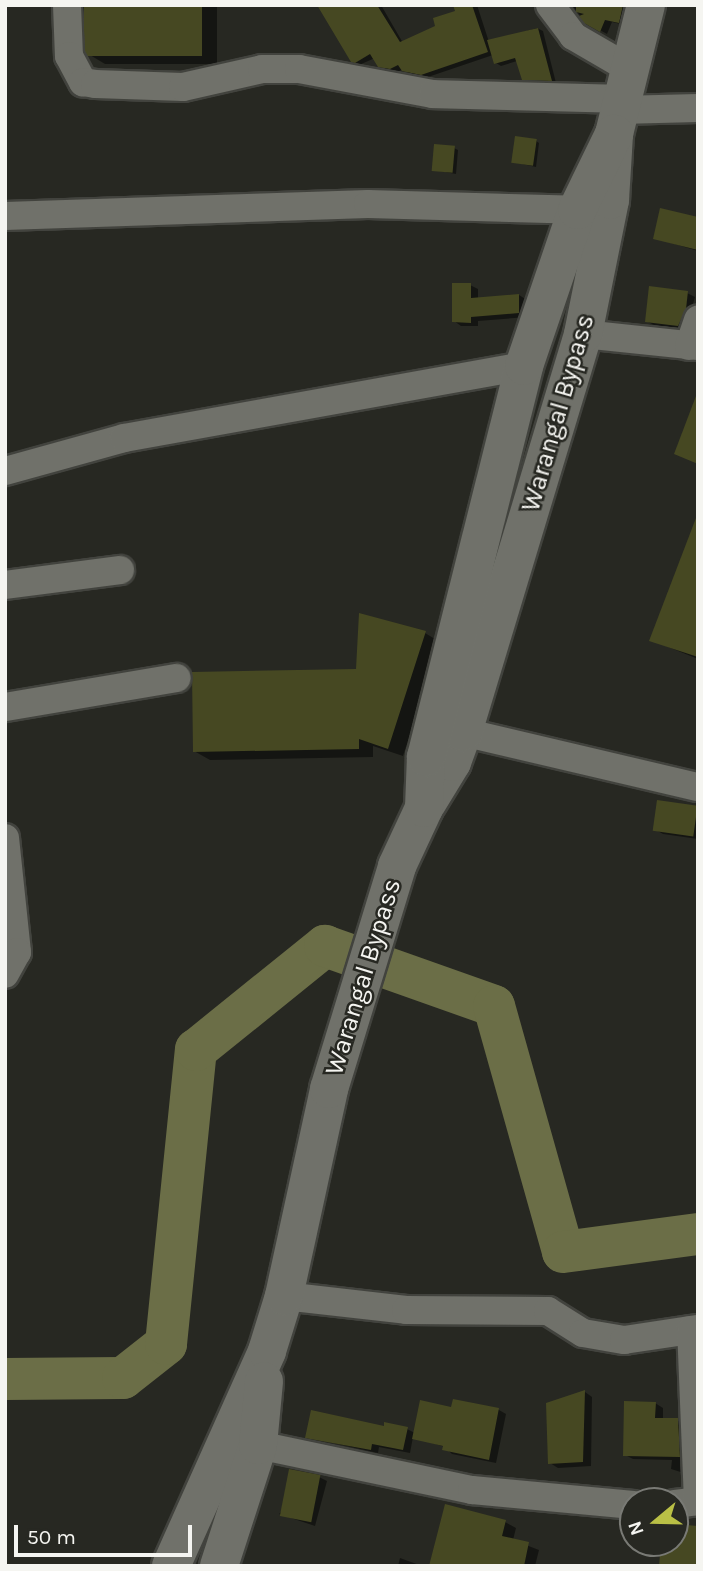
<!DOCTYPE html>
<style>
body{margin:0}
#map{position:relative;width:703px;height:1571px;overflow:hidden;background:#272822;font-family:Karla,sans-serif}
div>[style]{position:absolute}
.shadow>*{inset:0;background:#0007}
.river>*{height:42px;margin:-21px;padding:0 21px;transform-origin:21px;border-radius:21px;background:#6b6e47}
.building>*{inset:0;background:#464822;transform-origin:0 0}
.roads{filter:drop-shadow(2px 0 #42433e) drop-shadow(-2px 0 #42433e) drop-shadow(0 2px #42433e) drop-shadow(0 -2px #42433e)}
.minor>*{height:28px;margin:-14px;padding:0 14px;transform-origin:14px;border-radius:14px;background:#70716a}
.secondary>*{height:38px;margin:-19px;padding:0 19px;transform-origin:19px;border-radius:19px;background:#70716a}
span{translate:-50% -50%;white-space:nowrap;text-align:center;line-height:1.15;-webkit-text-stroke:5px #272822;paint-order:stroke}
.street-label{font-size:26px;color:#f5f5f1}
.frame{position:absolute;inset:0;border:7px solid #f5f5f1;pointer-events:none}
.north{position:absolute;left:619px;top:1487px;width:70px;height:70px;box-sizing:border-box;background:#272822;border:2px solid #797a75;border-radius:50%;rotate:251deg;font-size:19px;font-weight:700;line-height:28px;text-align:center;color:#f5f5f1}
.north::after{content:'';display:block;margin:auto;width:24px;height:32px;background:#bac046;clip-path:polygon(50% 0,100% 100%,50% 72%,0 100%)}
.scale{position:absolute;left:14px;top:1525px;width:178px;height:32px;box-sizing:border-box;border:4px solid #f5f5f1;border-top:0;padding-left:9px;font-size:21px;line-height:24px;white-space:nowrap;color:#f5f5f1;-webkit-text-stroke:5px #272822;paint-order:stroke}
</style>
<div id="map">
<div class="shadow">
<div style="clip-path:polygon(83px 5px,217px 5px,217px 64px,105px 64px,90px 55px)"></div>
<div style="clip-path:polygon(322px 5px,381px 5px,403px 43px,437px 27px,457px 12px,459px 5px,477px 5px,489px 42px,537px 28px,543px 31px,556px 83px,529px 82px,523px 79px,517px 61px,501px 66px,496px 63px,493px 55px,428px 77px,411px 74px,403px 69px,398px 72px,386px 70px,375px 58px,359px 65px,352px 60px)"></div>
<div style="clip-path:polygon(572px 5px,631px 5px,625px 25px,612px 22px,607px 34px,585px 22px)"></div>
<div style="clip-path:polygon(536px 141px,539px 143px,536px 167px,513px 162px)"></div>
<div style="clip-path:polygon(454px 148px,458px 150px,456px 174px,434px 170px)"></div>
<div style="clip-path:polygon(698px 219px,698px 251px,655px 238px)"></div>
<div style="clip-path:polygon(470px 285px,478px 289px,478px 299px,519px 295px,527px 300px,527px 317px,478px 321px,478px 326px,461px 326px,454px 321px)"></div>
<div style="clip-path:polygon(687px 293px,695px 297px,686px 329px,654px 325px,646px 321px)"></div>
<div style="clip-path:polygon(698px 519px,698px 659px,651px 640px)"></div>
<div style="clip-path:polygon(425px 633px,440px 642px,403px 756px,373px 746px,373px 757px,210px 760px,194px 751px,358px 670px)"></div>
<div style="clip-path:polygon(698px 808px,698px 839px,663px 834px,656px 830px)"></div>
<div style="clip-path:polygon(585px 1392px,592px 1397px,591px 1466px,558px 1468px,550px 1463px)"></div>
<div style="clip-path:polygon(655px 1403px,663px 1408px,663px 1420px,677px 1420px,685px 1425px,687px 1474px,671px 1469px,672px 1460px,633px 1459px,625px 1455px)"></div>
<div style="clip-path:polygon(453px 1409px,499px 1410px,506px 1414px,496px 1463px,452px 1454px,445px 1447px,413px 1437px,410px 1453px,379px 1447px,378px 1453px,307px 1437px,385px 1428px,407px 1429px,415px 1433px)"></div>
<div style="clip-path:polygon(319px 1477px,327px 1481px,315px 1526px,279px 1514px)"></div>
<div style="clip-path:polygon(505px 1522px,516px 1528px,513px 1540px,539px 1550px,535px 1566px,440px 1566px)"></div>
<div style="clip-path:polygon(400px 1558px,422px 1566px,398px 1566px)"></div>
</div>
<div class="river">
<div style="left:5px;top:1379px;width:118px;rotate:-0.5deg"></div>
<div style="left:123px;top:1378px;width:55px;rotate:-38.3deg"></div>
<div style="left:166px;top:1344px;width:296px;rotate:-84.2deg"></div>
<div style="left:196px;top:1050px;width:166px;rotate:-38.9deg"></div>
<div style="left:325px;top:946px;width:179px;rotate:19.5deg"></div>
<div style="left:494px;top:1006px;width:255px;rotate:74.3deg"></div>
<div style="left:563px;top:1252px;width:136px;rotate:-7.6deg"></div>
</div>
<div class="building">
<div style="left:84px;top:5px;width:118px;height:51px"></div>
<div style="clip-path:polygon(317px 5px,377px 5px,400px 42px,435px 26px,433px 18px,455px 11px,453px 5px,472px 5px,488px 52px,421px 75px,402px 71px,398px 65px,390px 69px,378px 67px,370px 54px,355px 63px,351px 62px)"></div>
<div style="clip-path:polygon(576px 5px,623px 5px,619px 23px,605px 20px,600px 32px,584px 23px,579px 16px,584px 14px,576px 12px)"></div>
<div style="clip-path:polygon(538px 28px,552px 81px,522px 80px,515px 58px,494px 64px,487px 40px)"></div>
<div style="left:515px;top:136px;width:22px;height:27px;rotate:8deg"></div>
<div style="left:434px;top:144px;width:21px;height:27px;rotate:5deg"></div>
<div style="clip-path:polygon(660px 208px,698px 217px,698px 250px,653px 239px)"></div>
<div style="clip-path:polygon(452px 283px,471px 283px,471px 298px,519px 294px,519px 313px,471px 317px,471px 323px,452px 322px)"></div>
<div style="clip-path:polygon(649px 286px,688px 291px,686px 309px,678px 326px,645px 322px)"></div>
<div style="clip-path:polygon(696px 396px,698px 396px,698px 464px,674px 454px)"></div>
<div style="clip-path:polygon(696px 518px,698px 518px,698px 657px,649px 641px)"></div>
<div style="clip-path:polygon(359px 613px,426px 631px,388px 749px,359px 739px,359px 749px,193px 752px,192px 672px,356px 669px)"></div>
<div style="left:657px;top:800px;width:41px;height:31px;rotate:8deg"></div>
<div style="clip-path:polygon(585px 1390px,583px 1462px,548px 1464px,546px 1403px)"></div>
<div style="clip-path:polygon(453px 1399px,499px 1408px,489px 1460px,442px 1450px,443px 1446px,412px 1439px,420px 1400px,451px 1407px)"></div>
<div style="clip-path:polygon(624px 1401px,656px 1402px,655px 1418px,678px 1418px,680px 1457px,623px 1456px)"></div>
<div style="clip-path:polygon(311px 1410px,384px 1426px,384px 1422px,408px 1427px,403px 1450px,372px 1444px,371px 1450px,305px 1438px)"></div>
<div style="left:289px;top:1469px;width:32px;height:48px;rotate:11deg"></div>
<div style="clip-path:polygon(445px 1504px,506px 1520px,502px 1536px,529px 1542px,524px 1566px,429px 1566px)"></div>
<div style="clip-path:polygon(675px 1524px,698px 1526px,698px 1566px,659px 1566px,661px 1543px,675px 1543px)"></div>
</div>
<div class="roads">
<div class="minor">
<div style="left:67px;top:5px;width:51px;rotate:87.8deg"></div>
<div style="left:69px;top:56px;width:30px;rotate:62deg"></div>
<div style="left:83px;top:82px;width:12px;rotate:9deg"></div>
<div style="left:95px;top:84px;width:88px;rotate:2deg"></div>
<div style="left:183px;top:87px;width:81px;rotate:-12.8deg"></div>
<div style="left:262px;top:69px;width:37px"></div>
<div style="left:299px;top:69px;width:136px;rotate:10.6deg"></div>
<div style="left:433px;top:94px;width:188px;rotate:1.5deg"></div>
<div style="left:550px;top:5px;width:39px;rotate:53deg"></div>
<div style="left:573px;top:36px;width:66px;rotate:30.1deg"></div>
<div style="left:619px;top:110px;width:79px;rotate:-1.5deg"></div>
<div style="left:5px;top:216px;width:363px;rotate:-1.9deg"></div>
<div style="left:368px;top:204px;width:209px;rotate:1.6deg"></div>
<div style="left:583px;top:334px;width:116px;rotate:6deg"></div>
<div style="left:689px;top:346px;width:28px;rotate:-71deg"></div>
<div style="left:5px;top:471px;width:123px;rotate:-15.5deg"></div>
<div style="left:124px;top:438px;width:406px;rotate:-10.2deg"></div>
<div style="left:5px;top:585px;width:116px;rotate:-7.4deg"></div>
<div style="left:5px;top:707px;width:174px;rotate:-9.6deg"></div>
<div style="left:463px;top:732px;width:241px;rotate:13.2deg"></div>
<div style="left:5px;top:838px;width:115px;rotate:84deg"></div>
<div style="left:17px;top:952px;width:25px;rotate:119deg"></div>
<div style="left:284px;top:1296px;width:123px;rotate:6.5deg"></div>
<div style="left:406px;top:1310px;width:142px;rotate:0.4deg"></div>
<div style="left:548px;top:1311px;width:41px;rotate:32.2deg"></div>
<div style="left:583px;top:1333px;width:42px;rotate:9.7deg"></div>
<div style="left:624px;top:1340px;width:75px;rotate:-8.5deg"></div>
<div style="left:258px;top:1445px;width:219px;rotate:11.9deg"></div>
<div style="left:472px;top:1490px;width:162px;rotate:5.3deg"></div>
<div style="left:675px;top:1504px;width:23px;rotate:-7deg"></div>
<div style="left:698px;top:1501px;width:171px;rotate:-92.3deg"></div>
</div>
<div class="secondary">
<div style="left:427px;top:803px;width:48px;rotate:-58.6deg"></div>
<div style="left:452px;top:762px;width:32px;rotate:-70deg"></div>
<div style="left:463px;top:732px;width:416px;rotate:-73.2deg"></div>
<div style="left:583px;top:334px;width:137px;rotate:-78.6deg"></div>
<div style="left:610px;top:200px;width:66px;rotate:-86.5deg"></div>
<div style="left:614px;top:134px;width:133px;rotate:-76.1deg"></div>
<div style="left:171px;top:1566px;width:235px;rotate:-65.9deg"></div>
<div style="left:267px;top:1351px;width:58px;rotate:-72.8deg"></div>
<div style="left:284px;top:1296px;width:212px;rotate:-77.7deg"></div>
<div style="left:329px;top:1089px;width:233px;rotate:-73deg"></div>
<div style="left:397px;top:866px;width:64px;rotate:-65deg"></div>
<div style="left:424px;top:808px;width:51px;rotate:-87.8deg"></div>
<div style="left:426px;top:757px;width:403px;rotate:-75.9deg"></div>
<div style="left:524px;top:366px;width:165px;rotate:-71.2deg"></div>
<div style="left:577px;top:210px;width:85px;rotate:-64deg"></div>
<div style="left:219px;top:1566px;width:127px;rotate:-72.1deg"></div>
<div style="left:258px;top:1445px;width:64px;rotate:-84.6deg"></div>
</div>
</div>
<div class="street-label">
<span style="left:558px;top:413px;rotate:-74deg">Warangal Bypass</span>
<span style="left:363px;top:977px;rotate:-73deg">Warangal Bypass</span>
</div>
<div class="frame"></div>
<div class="north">N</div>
<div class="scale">50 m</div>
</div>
